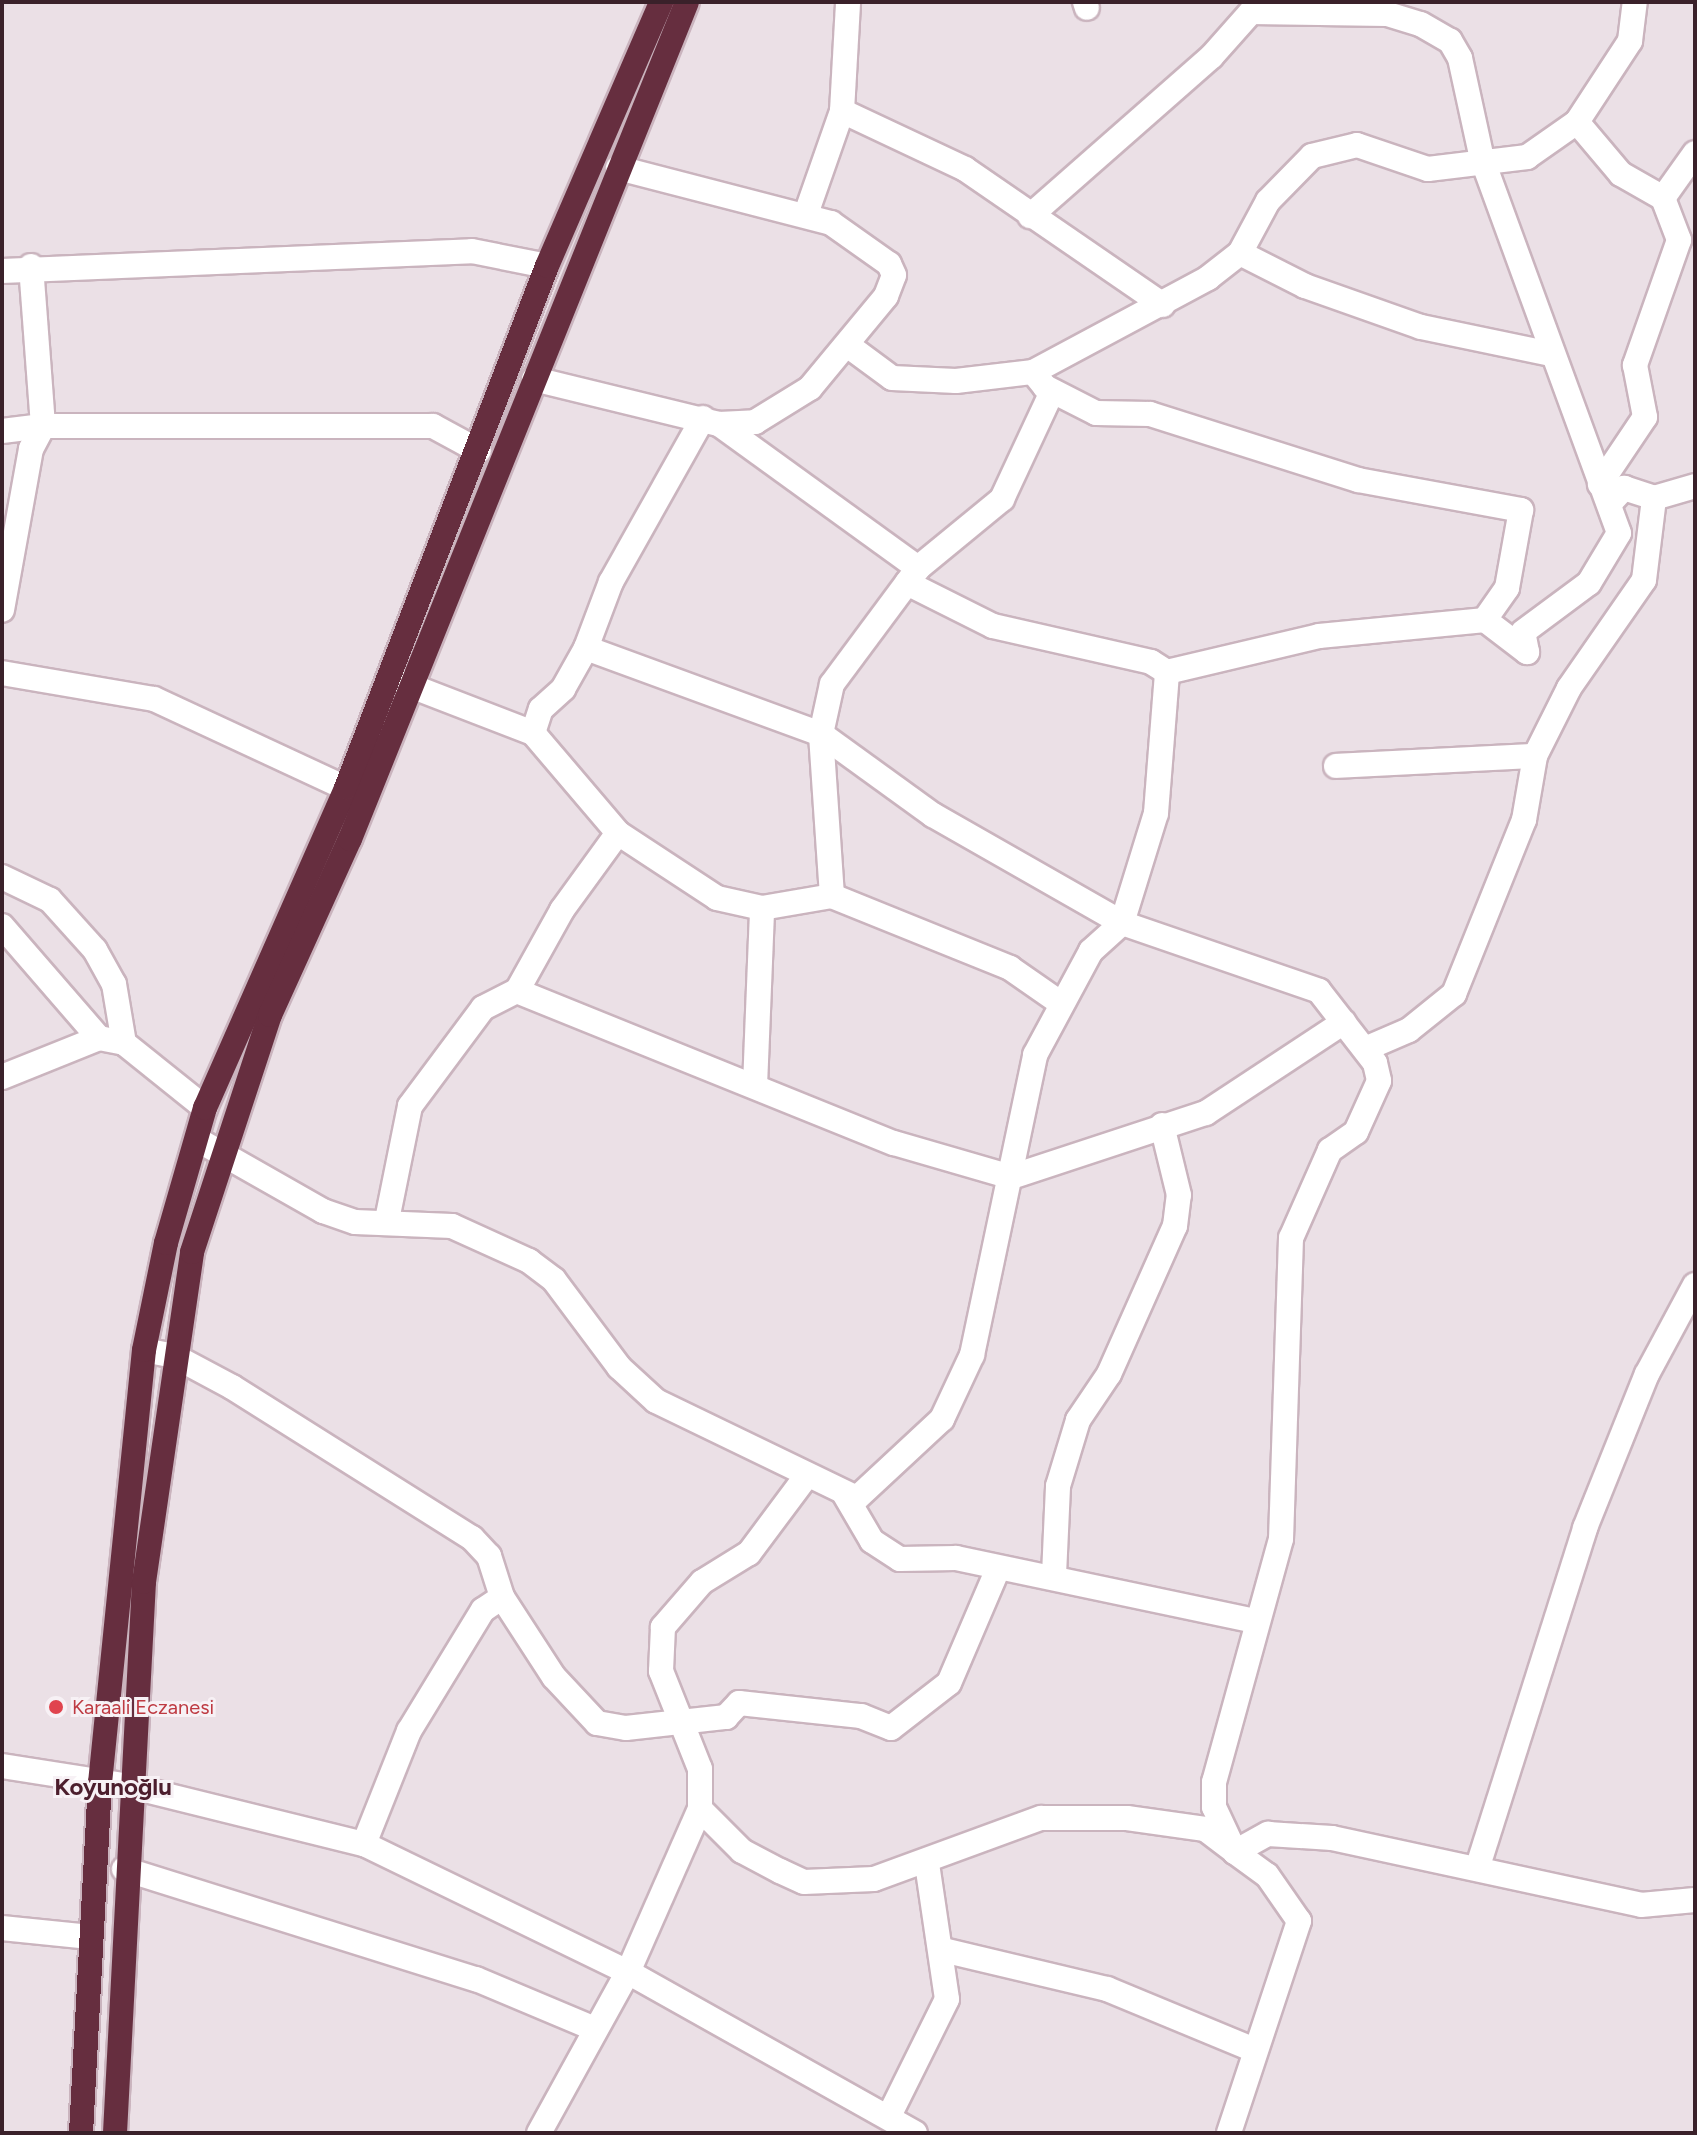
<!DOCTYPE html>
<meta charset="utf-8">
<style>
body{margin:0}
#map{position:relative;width:1697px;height:2135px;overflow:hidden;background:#ebe0e6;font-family:Figtree,sans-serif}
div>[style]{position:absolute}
.roads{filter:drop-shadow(2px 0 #cab4be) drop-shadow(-2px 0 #cab4be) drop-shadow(0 2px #cab4be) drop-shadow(0 -2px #cab4be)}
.street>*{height:24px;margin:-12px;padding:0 12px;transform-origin:12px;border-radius:12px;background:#fff}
.secondary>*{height:24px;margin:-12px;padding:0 12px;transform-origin:12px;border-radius:12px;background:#fff}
.highway>*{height:24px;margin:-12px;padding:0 12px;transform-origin:12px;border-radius:12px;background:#662e3f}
.dots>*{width:22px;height:22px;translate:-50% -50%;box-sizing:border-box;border:4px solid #f7f1f5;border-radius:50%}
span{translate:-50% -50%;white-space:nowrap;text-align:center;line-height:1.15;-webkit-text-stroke:6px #f7f1f5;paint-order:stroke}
.health-label{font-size:20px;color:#be3a42}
.left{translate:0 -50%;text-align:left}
.quarter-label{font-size:24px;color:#4c1e2d;font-weight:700}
.frame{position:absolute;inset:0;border:4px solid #3a212a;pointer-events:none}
</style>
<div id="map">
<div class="roads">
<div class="street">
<div style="left:1085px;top:2px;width:6px;rotate:72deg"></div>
<div style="left:842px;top:111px;width:136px;rotate:25.2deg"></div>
<div style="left:965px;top:169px;width:240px;rotate:34.5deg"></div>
<div style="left:1577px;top:122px;width:97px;rotate:-56.8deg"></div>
<div style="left:1630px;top:41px;width:39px;rotate:-83deg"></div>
<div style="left:1663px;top:198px;width:55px;rotate:-54.6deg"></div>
<div style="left:806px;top:214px;width:109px;rotate:-70.7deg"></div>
<div style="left:842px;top:111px;width:109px;rotate:-86.8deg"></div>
<div style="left:1240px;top:253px;width:73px;rotate:26.9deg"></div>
<div style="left:1305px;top:286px;width:123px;rotate:19.5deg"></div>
<div style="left:1421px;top:327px;width:133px;rotate:11.7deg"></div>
<div style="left:31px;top:266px;width:160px;rotate:85.7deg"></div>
<div style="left:43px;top:426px;width:390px"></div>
<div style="left:433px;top:426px;width:52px;rotate:28.5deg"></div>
<div style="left:2px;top:271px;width:470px;rotate:-2.4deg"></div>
<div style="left:472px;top:251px;width:76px;rotate:11.3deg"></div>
<div style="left:850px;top:347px;width:52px;rotate:36.4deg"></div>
<div style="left:892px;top:378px;width:64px;rotate:2.7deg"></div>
<div style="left:956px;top:381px;width:78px;rotate:-6.7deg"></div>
<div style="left:1033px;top:372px;width:199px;rotate:-28.2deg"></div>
<div style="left:1208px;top:278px;width:41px;rotate:-38deg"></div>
<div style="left:1240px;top:253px;width:59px;rotate:-61.7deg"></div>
<div style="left:1268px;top:201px;width:63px;rotate:-45.6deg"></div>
<div style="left:1312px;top:156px;width:46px;rotate:-13.7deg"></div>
<div style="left:1357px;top:145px;width:75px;rotate:18.7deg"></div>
<div style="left:1428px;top:169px;width:100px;rotate:-6.9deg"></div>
<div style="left:1527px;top:157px;width:61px;rotate:-35deg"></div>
<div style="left:1577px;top:122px;width:68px;rotate:49.8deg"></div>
<div style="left:1621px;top:174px;width:48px;rotate:29.7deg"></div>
<div style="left:1663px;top:198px;width:45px;rotate:69.1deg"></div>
<div style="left:1679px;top:240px;width:133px;rotate:109.4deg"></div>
<div style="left:1635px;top:365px;width:53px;rotate:79.1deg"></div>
<div style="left:1645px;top:417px;width:81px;rotate:123.9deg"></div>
<div style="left:1033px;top:372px;width:19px;rotate:51deg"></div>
<div style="left:1045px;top:387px;width:57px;rotate:27deg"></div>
<div style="left:1096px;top:413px;width:54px;rotate:1.1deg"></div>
<div style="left:1150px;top:414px;width:218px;rotate:17.6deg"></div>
<div style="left:1358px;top:480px;width:166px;rotate:10.4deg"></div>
<div style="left:1521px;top:510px;width:79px;rotate:100.2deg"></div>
<div style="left:1507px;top:588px;width:39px;rotate:125deg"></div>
<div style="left:534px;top:379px;width:190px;rotate:13.7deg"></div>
<div style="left:719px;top:424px;width:36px;rotate:-3deg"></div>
<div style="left:755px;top:422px;width:65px;rotate:-31.7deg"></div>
<div style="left:810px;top:388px;width:119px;rotate:-50.4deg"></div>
<div style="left:886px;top:296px;width:22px;rotate:-69deg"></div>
<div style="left:894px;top:275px;width:12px;rotate:-114deg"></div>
<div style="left:889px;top:264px;width:71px;rotate:-144.7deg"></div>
<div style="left:831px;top:223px;width:220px;rotate:-165.5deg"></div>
<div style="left:719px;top:424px;width:246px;rotate:35.9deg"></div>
<div style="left:2px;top:431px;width:41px;rotate:-7deg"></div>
<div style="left:1610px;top:503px;width:21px;rotate:-47deg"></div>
<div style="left:1624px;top:488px;width:32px;rotate:18deg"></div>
<div style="left:1654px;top:498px;width:43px;rotate:-16.3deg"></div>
<div style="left:907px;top:583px;width:96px;rotate:26.6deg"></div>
<div style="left:993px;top:626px;width:162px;rotate:12.8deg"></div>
<div style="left:1151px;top:662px;width:19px;rotate:32deg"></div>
<div style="left:1167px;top:672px;width:156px;rotate:-13.3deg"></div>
<div style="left:1319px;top:636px;width:167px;rotate:-5.5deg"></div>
<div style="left:1485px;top:620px;width:53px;rotate:37.3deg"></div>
<div style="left:1527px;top:652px;width:20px;rotate:-101deg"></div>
<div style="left:1523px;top:632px;width:82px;rotate:-36.6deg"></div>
<div style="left:1589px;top:583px;width:58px;rotate:-59deg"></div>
<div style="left:1619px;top:533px;width:398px;rotate:-110.1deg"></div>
<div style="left:1482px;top:159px;width:103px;rotate:-102.3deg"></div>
<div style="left:1460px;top:58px;width:20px;rotate:-120deg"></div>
<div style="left:1450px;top:41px;width:34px;rotate:-150deg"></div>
<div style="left:1420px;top:24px;width:34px;rotate:-163deg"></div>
<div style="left:1387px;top:14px;width:136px;rotate:-179.2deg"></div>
<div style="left:1251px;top:12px;width:60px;rotate:131.6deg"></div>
<div style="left:1211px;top:57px;width:241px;rotate:138.7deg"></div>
<div style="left:2px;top:610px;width:164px;rotate:-79.8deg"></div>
<div style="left:31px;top:449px;width:26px;rotate:-62deg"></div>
<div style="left:586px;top:648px;width:250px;rotate:20.1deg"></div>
<div style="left:821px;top:734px;width:138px;rotate:35.9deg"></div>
<div style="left:933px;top:815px;width:218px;rotate:29.7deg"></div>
<div style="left:1122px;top:923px;width:115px;rotate:-72.8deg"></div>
<div style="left:1156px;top:813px;width:141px;rotate:-85.5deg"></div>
<div style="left:2px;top:673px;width:154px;rotate:9.7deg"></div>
<div style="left:154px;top:699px;width:212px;rotate:24.9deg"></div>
<div style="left:393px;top:679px;width:150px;rotate:21.1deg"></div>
<div style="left:533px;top:733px;width:131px;rotate:49.6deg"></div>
<div style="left:618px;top:833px;width:118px;rotate:33.3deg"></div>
<div style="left:717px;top:898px;width:46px;rotate:12.5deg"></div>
<div style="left:762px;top:908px;width:71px;rotate:-9.7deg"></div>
<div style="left:832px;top:896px;width:192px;rotate:22deg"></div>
<div style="left:1010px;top:968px;width:60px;rotate:34.8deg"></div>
<div style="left:533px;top:733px;width:25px;rotate:-72deg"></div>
<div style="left:541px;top:709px;width:30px;rotate:-42deg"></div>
<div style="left:563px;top:689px;width:47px;rotate:-60.7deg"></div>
<div style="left:586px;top:648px;width:71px;rotate:-69.3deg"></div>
<div style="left:611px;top:582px;width:188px;rotate:-60.7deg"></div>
<div style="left:1336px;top:766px;width:199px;rotate:-2.9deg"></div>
<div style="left:2px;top:877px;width:53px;rotate:25.6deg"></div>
<div style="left:50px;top:900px;width:67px;rotate:48deg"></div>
<div style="left:95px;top:950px;width:39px;rotate:61deg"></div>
<div style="left:114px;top:984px;width:60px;rotate:80.4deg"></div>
<div style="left:832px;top:896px;width:162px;rotate:-93.9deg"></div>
<div style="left:821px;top:734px;width:51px;rotate:-77.6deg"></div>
<div style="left:832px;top:684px;width:144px;rotate:-53.4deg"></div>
<div style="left:918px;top:568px;width:109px;rotate:-39.4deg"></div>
<div style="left:1002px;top:499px;width:118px;rotate:-65deg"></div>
<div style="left:2px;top:926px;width:148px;rotate:49.1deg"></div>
<div style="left:517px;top:991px;width:93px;rotate:-60.9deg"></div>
<div style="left:562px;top:910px;width:95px;rotate:-54deg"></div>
<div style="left:1365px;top:1049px;width:48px;rotate:-23.4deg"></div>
<div style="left:1409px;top:1030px;width:58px;rotate:-38.7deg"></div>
<div style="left:1454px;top:994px;width:188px;rotate:-68.1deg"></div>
<div style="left:1524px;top:820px;width:65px;rotate:-80.2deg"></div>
<div style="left:1535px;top:756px;width:76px;rotate:-63.4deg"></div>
<div style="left:1569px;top:688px;width:131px;rotate:-55.2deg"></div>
<div style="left:1644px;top:580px;width:83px;rotate:-83deg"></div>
<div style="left:2px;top:1077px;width:105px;rotate:-21.9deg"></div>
<div style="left:99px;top:1038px;width:25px;rotate:11deg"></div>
<div style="left:124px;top:1043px;width:104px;rotate:38.7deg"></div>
<div style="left:755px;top:1086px;width:178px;rotate:-87.7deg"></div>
<div style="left:198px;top:1140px;width:144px;rotate:29.6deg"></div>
<div style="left:323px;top:1211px;width:34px;rotate:19deg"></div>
<div style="left:355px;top:1222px;width:97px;rotate:2.4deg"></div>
<div style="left:452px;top:1226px;width:85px;rotate:24.4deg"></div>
<div style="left:529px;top:1261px;width:31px;rotate:37deg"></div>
<div style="left:554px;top:1280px;width:109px;rotate:53.2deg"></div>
<div style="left:619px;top:1367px;width:50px;rotate:42.6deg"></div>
<div style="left:656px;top:1401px;width:223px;rotate:25.8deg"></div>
<div style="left:857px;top:1498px;width:116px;rotate:-42.9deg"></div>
<div style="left:942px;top:1419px;width:71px;rotate:-64.9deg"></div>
<div style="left:972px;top:1355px;width:307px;rotate:-78.1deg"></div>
<div style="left:1035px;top:1055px;width:118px;rotate:-61.7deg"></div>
<div style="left:1091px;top:951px;width:42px;rotate:-42.1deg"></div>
<div style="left:1122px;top:923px;width:208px;rotate:19deg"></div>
<div style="left:1319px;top:991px;width:91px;rotate:52.1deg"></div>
<div style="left:1375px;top:1063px;width:18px;rotate:77deg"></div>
<div style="left:1379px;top:1081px;width:56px;rotate:114.3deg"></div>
<div style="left:1356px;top:1132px;width:32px;rotate:145deg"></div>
<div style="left:1330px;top:1150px;width:96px;rotate:113.9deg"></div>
<div style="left:1291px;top:1238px;width:301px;rotate:91.9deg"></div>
<div style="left:1281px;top:1539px;width:252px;rotate:105.4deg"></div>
<div style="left:1214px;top:1782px;width:25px;rotate:90deg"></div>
<div style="left:1214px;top:1807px;width:50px;rotate:65deg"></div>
<div style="left:1235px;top:1852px;width:39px;rotate:36deg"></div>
<div style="left:1267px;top:1875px;width:56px;rotate:55.2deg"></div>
<div style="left:1299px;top:1921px;width:223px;rotate:108.3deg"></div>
<div style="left:387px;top:1220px;width:116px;rotate:-78.6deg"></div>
<div style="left:410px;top:1106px;width:122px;rotate:-53.3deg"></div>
<div style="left:483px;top:1008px;width:38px;rotate:-27deg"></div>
<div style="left:517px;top:991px;width:406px;rotate:22deg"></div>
<div style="left:894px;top:1143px;width:122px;rotate:16.2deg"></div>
<div style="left:1011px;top:1177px;width:205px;rotate:-18.2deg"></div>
<div style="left:1206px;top:1113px;width:165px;rotate:-33.4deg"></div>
<div style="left:144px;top:1350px;width:31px;rotate:11deg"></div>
<div style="left:174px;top:1356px;width:66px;rotate:28.1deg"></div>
<div style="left:232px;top:1387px;width:284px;rotate:32.2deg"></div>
<div style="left:472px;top:1538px;width:25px;rotate:47deg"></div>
<div style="left:489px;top:1556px;width:43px;rotate:72.4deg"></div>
<div style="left:502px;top:1597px;width:95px;rotate:57deg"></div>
<div style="left:554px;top:1677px;width:63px;rotate:46.9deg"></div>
<div style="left:597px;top:1723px;width:29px;rotate:10deg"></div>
<div style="left:626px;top:1728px;width:101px;rotate:-6.3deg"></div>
<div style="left:726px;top:1717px;width:19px;rotate:-47deg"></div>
<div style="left:739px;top:1703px;width:123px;rotate:6.1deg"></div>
<div style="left:861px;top:1716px;width:32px;rotate:22deg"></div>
<div style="left:891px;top:1728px;width:73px;rotate:-37.8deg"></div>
<div style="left:949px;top:1683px;width:122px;rotate:-66.8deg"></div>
<div style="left:805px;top:1478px;width:94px;rotate:126.7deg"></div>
<div style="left:749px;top:1553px;width:55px;rotate:148.3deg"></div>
<div style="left:702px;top:1582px;width:60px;rotate:130.9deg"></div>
<div style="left:663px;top:1627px;width:44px;rotate:92.6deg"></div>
<div style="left:661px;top:1671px;width:105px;rotate:68.3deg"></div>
<div style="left:700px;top:1769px;width:40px;rotate:90deg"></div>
<div style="left:700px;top:1809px;width:59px;rotate:45deg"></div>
<div style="left:742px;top:1851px;width:43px;rotate:27.8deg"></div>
<div style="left:780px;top:1871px;width:26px;rotate:25deg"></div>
<div style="left:804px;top:1882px;width:70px;rotate:-2.5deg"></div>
<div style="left:874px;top:1879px;width:178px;rotate:-20.1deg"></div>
<div style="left:1041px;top:1818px;width:86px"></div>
<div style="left:1127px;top:1818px;width:79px;rotate:8deg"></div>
<div style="left:1205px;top:1829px;width:38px;rotate:37deg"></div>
<div style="left:1235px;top:1852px;width:38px;rotate:-29deg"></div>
<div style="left:1268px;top:1834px;width:64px;rotate:3.6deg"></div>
<div style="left:1332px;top:1838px;width:316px;rotate:12.2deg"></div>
<div style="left:1641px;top:1905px;width:54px;rotate:-5.3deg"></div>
<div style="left:845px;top:1495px;width:53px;rotate:59.6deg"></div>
<div style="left:872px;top:1541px;width:33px;rotate:33deg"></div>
<div style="left:900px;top:1559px;width:56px;rotate:-1deg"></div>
<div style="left:956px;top:1558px;width:307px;rotate:11.9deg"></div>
<div style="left:1054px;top:1575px;width:89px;rotate:-87.4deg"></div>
<div style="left:1058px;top:1486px;width:69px;rotate:-73.1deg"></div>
<div style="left:1078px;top:1420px;width:55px;rotate:-56deg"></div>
<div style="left:1109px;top:1374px;width:162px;rotate:-66deg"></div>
<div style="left:1175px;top:1226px;width:31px;rotate:-83deg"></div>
<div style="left:1179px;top:1195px;width:72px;rotate:-103.7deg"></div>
<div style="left:2px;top:1766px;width:129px;rotate:8.9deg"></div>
<div style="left:129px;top:1786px;width:242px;rotate:13.9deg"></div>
<div style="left:364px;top:1844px;width:293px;rotate:25.9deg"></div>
<div style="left:628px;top:1972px;width:329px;rotate:29.3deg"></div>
<div style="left:364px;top:1844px;width:122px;rotate:-68.3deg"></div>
<div style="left:409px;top:1731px;width:142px;rotate:-58.6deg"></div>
<div style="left:483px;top:1610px;width:23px;rotate:-34deg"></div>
<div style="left:1478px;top:1866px;width:355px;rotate:-72.4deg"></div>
<div style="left:1585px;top:1528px;width:166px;rotate:-68.1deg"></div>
<div style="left:1647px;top:1374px;width:101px;rotate:-61.7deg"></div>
<div style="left:2px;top:1928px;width:89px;rotate:5.8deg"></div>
<div style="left:943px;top:1950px;width:169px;rotate:13.4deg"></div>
<div style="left:1107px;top:1989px;width:157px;rotate:22.5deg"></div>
<div style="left:476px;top:1979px;width:129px;rotate:22.8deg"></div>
<div style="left:890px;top:2114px;width:128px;rotate:-63.6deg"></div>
<div style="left:947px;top:1999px;width:136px;rotate:-98.4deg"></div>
<div style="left:539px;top:2133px;width:184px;rotate:-61.1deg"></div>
<div style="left:628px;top:1972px;width:178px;rotate:-66.2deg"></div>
</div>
<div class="secondary">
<div style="left:124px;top:1869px;width:369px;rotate:17.4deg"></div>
</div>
<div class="highway">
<div style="left:81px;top:2133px;width:351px;rotate:-86.9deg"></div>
<div style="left:100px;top:1783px;width:435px;rotate:-84.2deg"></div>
<div style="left:144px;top:1350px;width:109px;rotate:-78.4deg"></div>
<div style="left:166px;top:1243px;width:141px;rotate:-73.9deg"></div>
<div style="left:205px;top:1108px;width:350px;rotate:-66.2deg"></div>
<div style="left:346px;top:788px;width:559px;rotate:-68.94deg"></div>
<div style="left:547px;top:266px;width:288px;rotate:-66.6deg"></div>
<div style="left:115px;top:2133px;width:552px;rotate:-86.99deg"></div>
<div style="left:144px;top:1582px;width:333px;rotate:-81.7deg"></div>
<div style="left:192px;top:1252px;width:250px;rotate:-71.8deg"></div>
<div style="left:270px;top:1015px;width:193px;rotate:-65.6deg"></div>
<div style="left:350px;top:839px;width:902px;rotate:-68.07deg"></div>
</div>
</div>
<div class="dots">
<div style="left:56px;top:1707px;background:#e0444e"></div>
</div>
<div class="health-label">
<span class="left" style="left:72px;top:1707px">Karaali Eczanesi</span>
</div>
<div class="quarter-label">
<span style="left:113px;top:1787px">Koyunoğlu</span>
</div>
<div class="frame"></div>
</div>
